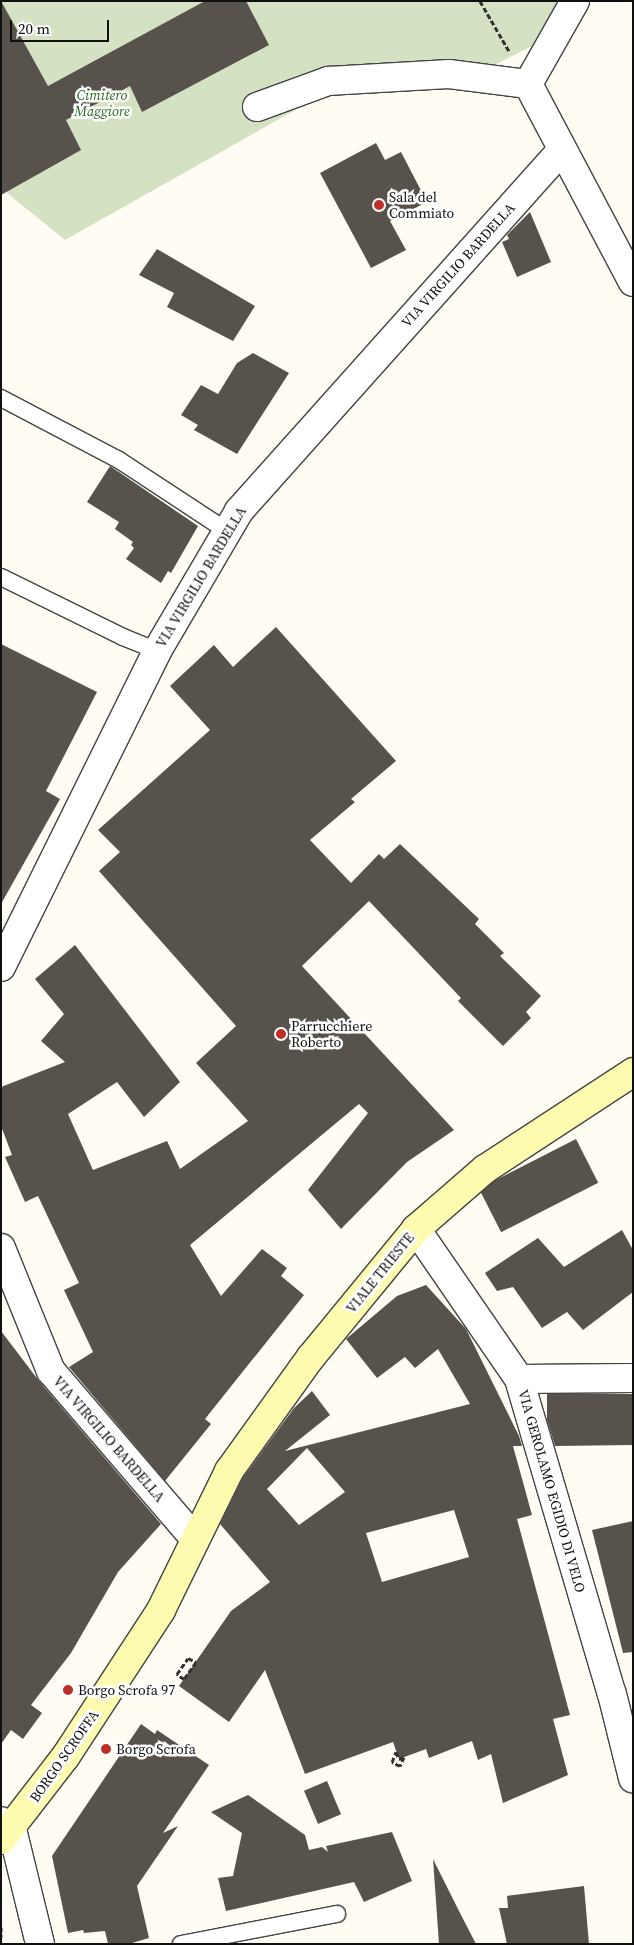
<!DOCTYPE html>
<style>
body{margin:0}
#map{position:relative;width:634px;height:1945px;overflow:hidden;background:#fffdf3;font-family:"Source Serif 4",serif}
div>[style]{position:absolute}
.cemetery>*{inset:0;background:#d5e1c3}
.building>*{inset:0;background:#58524c;transform-origin:0 0}
.path>*{height:3px;margin-top:-1.5px;transform-origin:0;background:repeating-linear-gradient(90deg,#323232 0 5px,transparent 0 7.5px)}
.roads{filter:drop-shadow(1px 0 #434343) drop-shadow(-1px 0 #434343) drop-shadow(0 1px #434343) drop-shadow(0 -1px #434343)}
.lane>*{height:16px;margin:-8px;padding:0 8px;transform-origin:8px;border-radius:8px;background:#fff}
.street>*{height:28px;margin:-14px;padding:0 14px;transform-origin:14px;border-radius:14px;background:#fff}
.secondary>*{height:28px;margin:-14px;padding:0 14px;transform-origin:14px;border-radius:14px;background:#fdfbb0}
.dots>*{width:14px;height:14px;translate:-50% -50%;box-sizing:border-box;border:2px solid #fff;border-radius:50%}
span{translate:-50% -50%;white-space:nowrap;text-align:center;line-height:1.15;-webkit-text-stroke:5px #fff;paint-order:stroke}
.park-label{font-size:14px;color:#296720;font-style:italic}
.poi-label{font-size:14px;color:#101010}
.left{translate:0 -50%;text-align:left}
.street-label{font-size:14px;color:#101010}
.frame{position:absolute;inset:0;border:2px solid #101010;pointer-events:none}
.scale{position:absolute;left:10px;top:20px;width:99px;height:22px;box-sizing:border-box;border:2px solid #101010;border-top:0;padding-left:6px;font-size:15px;line-height:18px;white-space:nowrap;color:#101010;-webkit-text-stroke:4px #fff;paint-order:stroke}
</style>
<div id="map">
<div class="cemetery">
<div style="clip-path:polygon(1px 1px,563px 1px,550px 37px,453px 86px,336px 87px,65px 240px,1px 188px)"></div>
</div>
<div class="building">
<div style="clip-path:polygon(1px 1px,48px 86px,205px 1px,246px 1px,269px 45px,142px 112px,130px 86px,66px 120px,81px 150px,1px 195px)"></div>
<div style="clip-path:polygon(376px 143px,385px 160px,401px 152px,427px 202px,390px 221px,406px 250px,371px 268px,320px 173px)"></div>
<div style="clip-path:polygon(530px 212px,551px 262px,517px 277px,502px 242px,509px 239px,507px 235px)"></div>
<div style="clip-path:polygon(157px 249px,255px 306px,233px 341px,167px 307px,174px 293px,139px 275px)"></div>
<div style="clip-path:polygon(253px 353px,289px 373px,237px 454px,194px 430px,198px 425px,181px 415px,201px 385px,218px 394px,237px 363px)"></div>
<div style="clip-path:polygon(110px 466px,198px 526px,171px 573px,168px 571px,161px 583px,126px 559px,134px 548px,131px 545px,133px 542px,115px 529px,119px 522px,87px 502px)"></div>
<div style="clip-path:polygon(276px 627px,396px 761px,351px 799px,355px 802px,310px 840px,351px 883px,379px 854px,384px 859px,400px 844px,479px 919px,475px 924px,504px 953px,500px 956px,541px 996px,526px 1012px,531px 1018px,503px 1046px,458px 1001px,461px 998px,369px 901px,302px 966px,454px 1130px,407px 1162px,341px 1229px,308px 1190px,368px 1113px,359px 1104px,190px 1245px,221px 1296px,262px 1249px,287px 1268px,281px 1276px,304px 1295px,205px 1419px,211px 1424px,165px 1481px,69px 1367px,93px 1352px,64px 1290px,79px 1283px,38px 1196px,25px 1202px,5px 1157px,12px 1155px,1px 1126px,1px 1087px,65px 1062px,41px 1041px,64px 1014px,35px 979px,75px 945px,180px 1082px,144px 1117px,117px 1082px,68px 1114px,93px 1170px,167px 1141px,180px 1169px,248px 1121px,196px 1063px,236px 1026px,99px 871px,120px 852px,98px 830px,210px 730px,170px 686px,214px 645px,233px 667px)"></div>
<div style="clip-path:polygon(1px 644px,97px 692px,46px 791px,60px 799px,1px 904px)"></div>
<div style="left:576px;top:1139px;width:49px;height:109px;rotate:63deg"></div>
<div style="clip-path:polygon(622px 1230px,633px 1250px,633px 1292px,583px 1330px,567px 1312px,542px 1328px,513px 1287px,497px 1291px,485px 1273px,538px 1238px,564px 1267px)"></div>
<div style="clip-path:polygon(evenodd,426px 1285px,466px 1329px,519px 1436px,522px 1446px,513px 1446px,532px 1515px,517px 1519px,570px 1715px,553px 1719px,568px 1775px,503px 1803px,491px 1754px,478px 1760px,472px 1741px,429px 1758px,426px 1749px,399px 1759px,393px 1742px,305px 1774px,265px 1670px,229px 1722px,179px 1686px,231px 1611px,270px 1582px,220px 1524px,242px 1479px,294px 1408px,312px 1391px,330px 1415px,285px 1451px,470px 1404px,438px 1349px,415px 1368px,405px 1357px,377px 1378px,346px 1339px,397px 1296px,426px 1285px,307px 1448px,345px 1492px,299px 1525px,267px 1489px,307px 1448px,426px 1285px,454px 1510px,469px 1557px,382px 1582px,366px 1533px,454px 1510px)"></div>
<div style="clip-path:polygon(1px 1331px,39px 1381px,161px 1524px,118px 1572px,71px 1653px,31px 1705px,42px 1713px,23px 1739px,11px 1730px,1px 1744px)"></div>
<div style="clip-path:polygon(547px 1394px,633px 1394px,633px 1445px,555px 1446px,547px 1420px)"></div>
<div style="clip-path:polygon(633px 1521px,633px 1652px,623px 1653px,592px 1530px)"></div>
<div style="clip-path:polygon(141px 1724px,155px 1734px,157px 1730px,209px 1765px,163px 1833px,178px 1826px,137px 1886px,149px 1938px,129px 1944px,108px 1944px,105px 1931px,84px 1933px,83px 1930px,68px 1933px,52px 1856px)"></div>
<div style="left:327px;top:1781px;width:36px;height:25px;rotate:67deg"></div>
<div style="clip-path:polygon(248px 1795px,305px 1835px,309px 1850px,322px 1847px,328px 1852px,326px 1846px,392px 1832px,412px 1881px,364px 1902px,354px 1882px,226px 1911px,218px 1878px,233px 1876px,242px 1833px,211px 1812px)"></div>
<div style="clip-path:polygon(433px 1859px,459px 1911px,476px 1944px,439px 1944px)"></div>
<div style="clip-path:polygon(584px 1886px,589px 1944px,507px 1944px,499px 1908px,508px 1908px,507px 1896px)"></div>
</div>
<div class="path">
<div style="left:480px;top:1px;width:58px;rotate:59.9deg"></div>
<div style="left:188px;top:1658px;width:9px;rotate:27deg"></div>
<div style="left:196px;top:1662px;width:21px;rotate:125deg"></div>
<div style="left:184px;top:1679px;width:9px;rotate:-144deg"></div>
<div style="left:177px;top:1674px;width:19px;rotate:-55deg"></div>
<div style="left:396px;top:1752px;width:8px;rotate:67deg"></div>
<div style="left:399px;top:1759px;width:5px;rotate:-22deg"></div>
<div style="left:404px;top:1757px;width:10px;rotate:114deg"></div>
<div style="left:400px;top:1766px;width:9px;rotate:-153deg"></div>
<div style="left:392px;top:1762px;width:11px;rotate:-68deg"></div>
<div style="left:1px;top:1927px;width:10px;rotate:90deg"></div>
</div>
<div class="roads">
<div class="lane">
<div style="left:1px;top:398px;width:133px;rotate:27.7deg"></div>
<div style="left:119px;top:460px;width:129px;rotate:33.3deg"></div>
<div style="left:1px;top:577px;width:136px;rotate:26.2deg"></div>
<div style="left:123px;top:637px;width:37px;rotate:22deg"></div>
<div style="left:181px;top:1944px;width:159px;rotate:-10.9deg"></div>
</div>
<div class="street">
<div style="left:575px;top:1px;width:95px;rotate:119.5deg"></div>
<div style="left:528px;top:84px;width:224px;rotate:62.1deg"></div>
<div style="left:257px;top:107px;width:76px;rotate:-20.1deg"></div>
<div style="left:328px;top:81px;width:121px;rotate:-3.3deg"></div>
<div style="left:449px;top:74px;width:80px;rotate:7.2deg"></div>
<div style="left:1px;top:967px;width:352px;rotate:-63.7deg"></div>
<div style="left:157px;top:651px;width:162px;rotate:-59.6deg"></div>
<div style="left:239px;top:511px;width:483px;rotate:-48.2deg"></div>
<div style="left:416px;top:1229px;width:182px;rotate:55.5deg"></div>
<div style="left:519px;top:1379px;width:328px;rotate:73.6deg"></div>
<div style="left:612px;top:1694px;width:87px;rotate:76deg"></div>
<div style="left:1px;top:1248px;width:133px;rotate:67.9deg"></div>
<div style="left:51px;top:1371px;width:221px;rotate:49.4deg"></div>
<div style="left:519px;top:1379px;width:114px;rotate:-0.5deg"></div>
<div style="left:1px;top:1821px;width:14px;rotate:36deg"></div>
<div style="left:12px;top:1829px;width:118px;rotate:76.3deg"></div>
</div>
<div class="secondary">
<div style="left:1px;top:1840px;width:106px;rotate:-52.3deg"></div>
<div style="left:66px;top:1756px;width:174px;rotate:-56.9deg"></div>
<div style="left:161px;top:1610px;width:155px;rotate:-63.9deg"></div>
<div style="left:229px;top:1471px;width:140px;rotate:-54.3deg"></div>
<div style="left:311px;top:1357px;width:166px;rotate:-50.6deg"></div>
<div style="left:416px;top:1229px;width:91px;rotate:-41deg"></div>
<div style="left:485px;top:1169px;width:177px;rotate:-33.2deg"></div>
</div>
</div>
<div class="dots">
<div style="left:379px;top:205px;background:#be2f29"></div>
<div style="left:281px;top:1034px;background:#be2f29"></div>
<div style="left:68px;top:1690px;background:#be2f29"></div>
<div style="left:106px;top:1749px;background:#be2f29"></div>
</div>
<div class="park-label">
<span style="left:102px;top:103px">Cimitero<br>Maggiore</span>
</div>
<div class="poi-label">
<span class="left" style="left:389px;top:205px">Sala del<br>Commiato</span>
<span class="left" style="left:291px;top:1034px">Parrucchiere<br>Roberto</span>
<span class="left" style="left:78px;top:1690px">Borgo Scrofa 97</span>
<span class="left" style="left:116px;top:1749px">Borgo Scrofa</span>
</div>
<div class="street-label">
<span style="left:458px;top:265px;rotate:-48deg">VIA VIRGILIO BARDELLA</span>
<span style="left:201px;top:577px;rotate:-59deg">VIA VIRGILIO BARDELLA</span>
<span style="left:380px;top:1273px;rotate:-51deg">VIALE TRIESTE</span>
<span style="left:109px;top:1439px;rotate:49deg">VIA VIRGILIO BARDELLA</span>
<span style="left:552px;top:1491px;rotate:74deg">VIA GEROLAMO EGIDIO DI VELO</span>
<span style="left:64px;top:1756px;rotate:-55deg">BORGO SCROFFA</span>
</div>
<div class="frame"></div>
<div class="scale">20 m</div>
</div>
